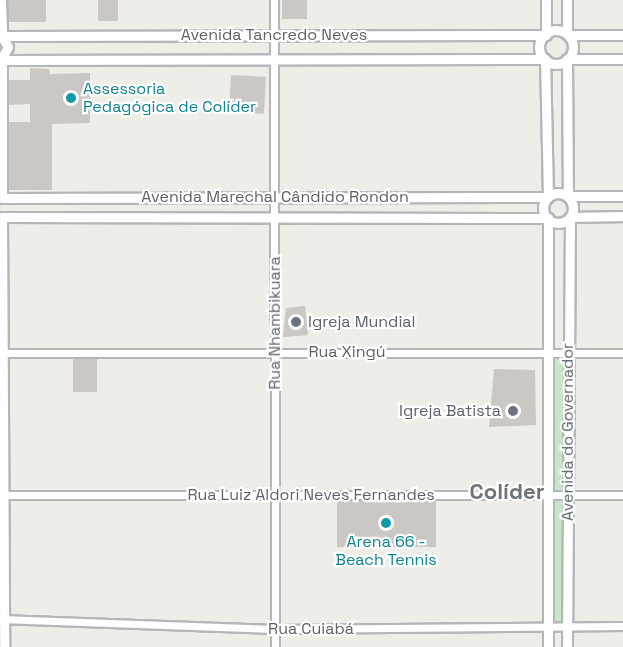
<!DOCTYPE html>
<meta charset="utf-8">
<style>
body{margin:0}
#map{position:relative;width:623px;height:647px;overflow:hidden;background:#efede7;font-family:"Space Grotesk",sans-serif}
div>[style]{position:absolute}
.green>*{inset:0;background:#c7e6c4;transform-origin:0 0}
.building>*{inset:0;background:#cbc7c4;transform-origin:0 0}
.roads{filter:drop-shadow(2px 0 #b4b7ba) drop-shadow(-2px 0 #b4b7ba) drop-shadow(0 2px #b4b7ba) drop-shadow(0 -2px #b4b7ba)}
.minor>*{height:7px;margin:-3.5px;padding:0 3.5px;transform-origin:3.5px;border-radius:3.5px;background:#fff}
.tertiary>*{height:9px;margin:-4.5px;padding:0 4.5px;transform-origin:4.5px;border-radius:4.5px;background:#fff}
.tertiary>.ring{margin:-4.5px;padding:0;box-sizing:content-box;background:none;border:9px solid #fff;border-radius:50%}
.dots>*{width:16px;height:16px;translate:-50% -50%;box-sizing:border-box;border:3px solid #fff;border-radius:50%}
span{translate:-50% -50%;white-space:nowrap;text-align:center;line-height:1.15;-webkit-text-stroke:4.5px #fff;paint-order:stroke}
.street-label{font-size:16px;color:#5e6266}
.culture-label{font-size:16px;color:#0d838f}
.left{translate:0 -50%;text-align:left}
.worship-label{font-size:16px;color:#5b616d}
.right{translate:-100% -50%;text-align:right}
.district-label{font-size:22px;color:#6f7478;font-weight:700}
</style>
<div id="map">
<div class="green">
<div style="left:547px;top:353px;width:22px;height:141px"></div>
<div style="left:547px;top:497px;width:20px;height:131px"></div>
</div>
<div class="building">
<div style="left:8px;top:0;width:38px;height:22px"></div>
<div style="left:98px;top:0;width:20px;height:21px"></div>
<div style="left:282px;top:0;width:25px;height:19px"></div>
<div style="clip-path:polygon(30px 68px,49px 69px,50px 74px,90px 73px,90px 123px,52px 124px,52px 190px,9px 190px,9px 122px,30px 122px,30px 104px,9px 105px,9px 80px,30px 80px)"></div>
<div style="left:231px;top:75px;width:35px;height:37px;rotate:3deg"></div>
<div style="clip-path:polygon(305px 306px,308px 335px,283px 337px,286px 308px)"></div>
<div style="left:73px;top:359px;width:24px;height:33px"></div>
<div style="clip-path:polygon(494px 369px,535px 370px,536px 425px,489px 427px)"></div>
<div style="left:337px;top:501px;width:99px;height:46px"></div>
</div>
<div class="roads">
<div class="minor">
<div style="left:274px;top:0;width:647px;rotate:89.91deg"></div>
<div style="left:0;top:353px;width:623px"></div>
<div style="left:0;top:495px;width:623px"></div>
<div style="left:0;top:619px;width:275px;rotate:2.1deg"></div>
<div style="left:275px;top:629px;width:348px;rotate:-0.5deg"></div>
</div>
<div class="tertiary">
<div style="left:1px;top:0;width:35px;rotate:88deg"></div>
<div style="left:567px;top:0;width:34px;rotate:90deg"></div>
<div class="ring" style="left:539px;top:30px;width:25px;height:25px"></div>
<div style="left:0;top:34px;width:15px;rotate:58deg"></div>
<div style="left:8px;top:47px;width:16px;rotate:120deg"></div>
<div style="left:546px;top:34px;width:34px;rotate:-90deg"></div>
<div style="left:568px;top:35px;width:55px"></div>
<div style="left:2px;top:36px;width:544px;rotate:-0.11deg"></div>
<div style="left:567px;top:59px;width:56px"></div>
<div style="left:2px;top:60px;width:542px;rotate:-0.11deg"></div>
<div style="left:567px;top:60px;width:136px;rotate:89.6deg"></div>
<div style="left:568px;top:196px;width:55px"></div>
<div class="ring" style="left:543px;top:193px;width:21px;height:21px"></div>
<div style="left:2px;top:197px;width:137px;rotate:-90deg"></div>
<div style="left:2px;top:198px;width:546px;rotate:-0.1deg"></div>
<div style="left:548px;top:197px;width:138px;rotate:-91.2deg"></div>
<div style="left:2px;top:217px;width:546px;rotate:0.1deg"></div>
<div style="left:548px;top:218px;width:429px;rotate:90deg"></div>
<div style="left:2px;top:218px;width:429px;rotate:89.7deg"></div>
<div style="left:567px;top:647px;width:430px;rotate:-89.6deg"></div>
<div style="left:570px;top:217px;width:53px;rotate:-1.1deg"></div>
</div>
</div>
<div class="dots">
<div style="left:71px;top:98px;background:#0f9aa8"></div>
<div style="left:296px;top:322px;background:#6b7280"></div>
<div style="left:513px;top:411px;background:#6b7280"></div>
<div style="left:386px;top:523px;background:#0f9aa8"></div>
</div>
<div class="street-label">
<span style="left:274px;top:35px">Avenida Tancredo Neves</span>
<span style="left:275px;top:197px">Avenida Marechal Cândido Rondon</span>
<span style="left:275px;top:323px;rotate:-90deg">Rua Nhambikuara</span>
<span style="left:347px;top:352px">Rua Xingú</span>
<span style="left:568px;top:432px;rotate:-90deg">Avenida do Governador</span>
<span style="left:311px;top:495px">Rua Luiz Aldori Neves Fernandes</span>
<span style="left:311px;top:629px">Rua Cuiabá</span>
</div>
<div class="culture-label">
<span class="left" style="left:83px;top:98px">Assessoria<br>Pedagógica de Colíder</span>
<span style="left:386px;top:551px">Arena 66 -<br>Beach Tennis</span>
</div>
<div class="worship-label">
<span class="left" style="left:308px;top:322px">Igreja Mundial</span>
<span class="right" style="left:501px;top:411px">Igreja Batista</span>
</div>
<div class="district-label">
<span style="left:507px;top:492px">Colíder</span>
</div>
</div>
